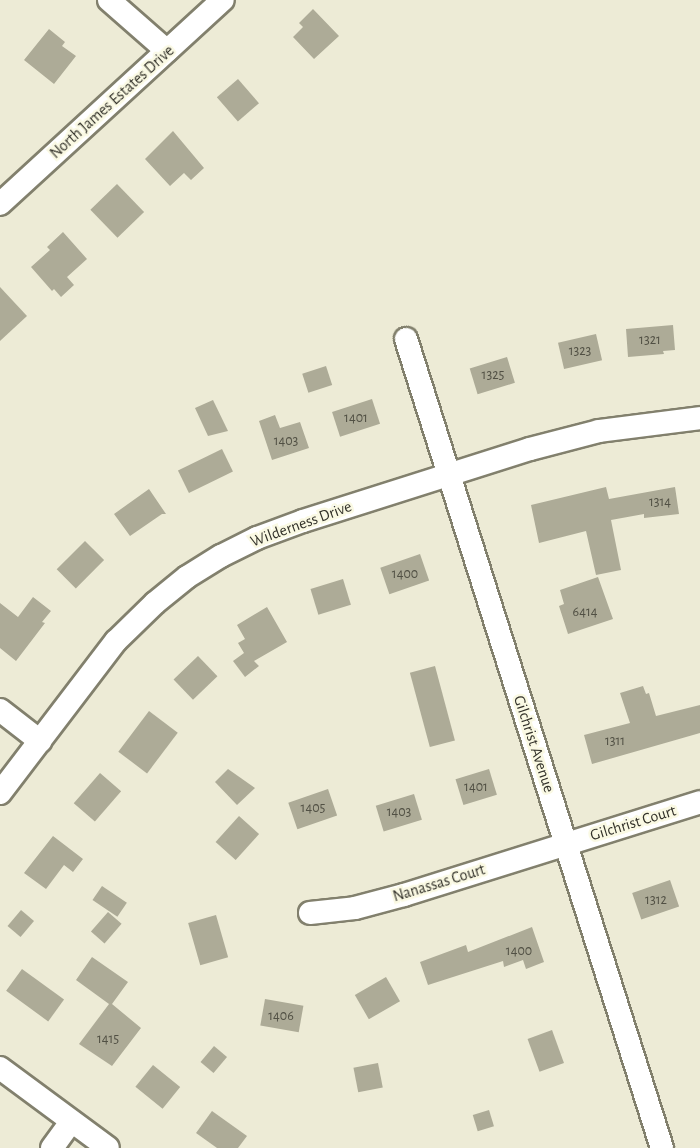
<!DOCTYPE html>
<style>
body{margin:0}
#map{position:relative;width:700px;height:1148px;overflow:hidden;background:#edebd6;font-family:"Alegreya Sans",sans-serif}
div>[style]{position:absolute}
.building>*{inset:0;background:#adab97;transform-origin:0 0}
.roads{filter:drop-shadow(2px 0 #82806d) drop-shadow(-2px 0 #82806d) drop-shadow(0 2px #82806d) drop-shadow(0 -2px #82806d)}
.minor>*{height:22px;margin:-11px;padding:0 11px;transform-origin:11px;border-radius:11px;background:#fff}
span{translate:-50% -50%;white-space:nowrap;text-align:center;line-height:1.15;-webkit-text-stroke:5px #faf9e3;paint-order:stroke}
.number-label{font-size:14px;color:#515044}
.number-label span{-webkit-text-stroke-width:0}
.street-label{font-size:16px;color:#323129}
</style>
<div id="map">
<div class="building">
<div style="clip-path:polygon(313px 9px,339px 36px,314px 59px,293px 37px,303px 27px,299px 23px)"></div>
<div style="clip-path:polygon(49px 29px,65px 42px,62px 46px,76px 56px,54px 84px,24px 60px)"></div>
<div style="left:238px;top:79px;width:32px;height:28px;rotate:49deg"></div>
<div style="clip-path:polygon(173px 131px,204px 168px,191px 180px,184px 173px,170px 186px,145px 159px)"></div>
<div style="left:117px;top:184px;width:39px;height:37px;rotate:46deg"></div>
<div style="clip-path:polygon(63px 232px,87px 259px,67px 277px,74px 285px,61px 297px,54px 289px,52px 291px,31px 267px,50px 250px,47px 247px)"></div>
<div style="clip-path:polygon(0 287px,27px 316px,0 341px)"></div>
<div style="clip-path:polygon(673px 325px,675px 350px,663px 351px,664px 354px,628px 357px,626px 329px)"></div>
<div style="left:596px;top:334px;width:27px;height:39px;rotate:77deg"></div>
<div style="left:507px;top:357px;width:27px;height:39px;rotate:73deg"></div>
<div style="left:326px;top:366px;width:20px;height:25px;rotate:72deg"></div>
<div style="left:372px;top:399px;width:26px;height:42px;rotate:72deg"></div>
<div style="clip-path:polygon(213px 400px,228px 431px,208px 436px,195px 408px)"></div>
<div style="clip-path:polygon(275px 415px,280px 428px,300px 422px,309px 448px,272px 460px,259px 421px)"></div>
<div style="left:222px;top:449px;width:25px;height:49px;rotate:64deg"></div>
<div style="clip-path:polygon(606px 487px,609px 499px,675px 487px,679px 514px,644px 518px,644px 514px,611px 520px,621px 570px,596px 575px,586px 531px,539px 543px,531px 505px)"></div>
<div style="clip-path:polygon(149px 489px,166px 514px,162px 514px,130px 536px,114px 514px)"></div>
<div style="left:85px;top:541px;width:27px;height:40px;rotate:45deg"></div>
<div style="left:420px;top:554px;width:28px;height:42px;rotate:71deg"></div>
<div style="clip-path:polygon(598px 577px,613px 619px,568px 634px,559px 606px,564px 604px,560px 590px)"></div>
<div style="left:343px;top:579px;width:27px;height:34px;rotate:73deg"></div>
<div style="clip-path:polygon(33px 597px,51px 611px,42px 622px,45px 623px,16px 661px,0 648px,0 603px,18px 617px)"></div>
<div style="clip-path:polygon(267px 607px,287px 642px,254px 661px,259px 666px,245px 677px,233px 661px,244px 653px,238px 643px,245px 639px,237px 625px)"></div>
<div style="left:198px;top:656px;width:28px;height:34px;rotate:46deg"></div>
<div style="left:435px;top:666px;width:77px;height:26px;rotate:75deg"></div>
<div style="clip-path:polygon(643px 686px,646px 694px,649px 693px,656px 716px,700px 705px,700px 733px,592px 764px,584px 735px,630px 723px,620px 693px)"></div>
<div style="left:149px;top:711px;width:36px;height:51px;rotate:37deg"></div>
<div style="clip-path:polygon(228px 769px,255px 788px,237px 805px,215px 782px)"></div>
<div style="left:489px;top:769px;width:27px;height:35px;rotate:73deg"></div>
<div style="left:100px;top:773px;width:28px;height:40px;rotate:41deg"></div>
<div style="left:328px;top:789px;width:28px;height:42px;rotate:71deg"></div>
<div style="left:414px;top:794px;width:27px;height:40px;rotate:73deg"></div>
<div style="left:239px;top:816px;width:27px;height:35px;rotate:42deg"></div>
<div style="clip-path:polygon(53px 836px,83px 859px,73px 872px,64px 865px,46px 889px,24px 873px)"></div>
<div style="left:670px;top:880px;width:28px;height:40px;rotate:71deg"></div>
<div style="left:102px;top:886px;width:30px;height:17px;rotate:34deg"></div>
<div style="left:21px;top:910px;width:17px;height:21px;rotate:40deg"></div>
<div style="left:108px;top:912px;width:18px;height:26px;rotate:41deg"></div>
<div style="left:216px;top:915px;width:44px;height:29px;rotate:74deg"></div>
<div style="clip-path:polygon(532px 927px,544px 962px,526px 969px,523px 960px,504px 967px,503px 961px,428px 985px,420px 962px,466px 945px,468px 952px)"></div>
<div style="clip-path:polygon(92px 957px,128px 982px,112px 1004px,141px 1028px,112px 1066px,79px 1044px,109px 1004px,76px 980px)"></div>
<div style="left:22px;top:969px;width:52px;height:27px;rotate:36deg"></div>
<div style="left:386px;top:977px;width:28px;height:36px;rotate:60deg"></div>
<div style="left:265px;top:999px;width:39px;height:27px;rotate:10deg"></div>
<div style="left:552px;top:1030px;width:35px;height:26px;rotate:70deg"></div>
<div style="left:214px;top:1046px;width:17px;height:21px;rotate:40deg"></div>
<div style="left:378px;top:1063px;width:25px;height:25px;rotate:79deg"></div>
<div style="left:153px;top:1065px;width:35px;height:28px;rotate:39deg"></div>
<div style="left:489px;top:1110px;width:17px;height:17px;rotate:73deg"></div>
<div style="clip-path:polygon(212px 1111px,247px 1136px,238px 1148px,217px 1148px,196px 1133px)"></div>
</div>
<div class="roads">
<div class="minor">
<div style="left:109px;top:0;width:77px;rotate:41.3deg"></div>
<div style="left:0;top:204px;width:302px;rotate:-42.5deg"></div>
<div style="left:406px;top:339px;width:849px;rotate:72.44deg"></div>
<div style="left:0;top:710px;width:51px;rotate:37.8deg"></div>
<div style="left:0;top:793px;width:191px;rotate:-52.7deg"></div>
<div style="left:116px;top:641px;width:54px;rotate:-44.3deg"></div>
<div style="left:155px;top:603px;width:41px;rotate:-39.1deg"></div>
<div style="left:187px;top:577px;width:40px;rotate:-32deg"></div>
<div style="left:221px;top:556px;width:40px;rotate:-26.6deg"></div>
<div style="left:257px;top:538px;width:49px;rotate:-20.3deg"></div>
<div style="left:303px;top:521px;width:238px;rotate:-17.6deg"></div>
<div style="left:530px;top:449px;width:71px;rotate:-14.6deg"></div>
<div style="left:599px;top:431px;width:102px;rotate:-7.3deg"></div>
<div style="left:310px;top:913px;width:45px;rotate:-6.3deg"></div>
<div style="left:355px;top:908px;width:51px;rotate:-14.9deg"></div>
<div style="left:404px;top:895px;width:310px;rotate:-17.4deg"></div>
<div style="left:0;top:1068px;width:134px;rotate:36.5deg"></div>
<div style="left:52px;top:1148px;width:32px;rotate:-54deg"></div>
</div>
</div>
<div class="number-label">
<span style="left:650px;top:340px">1321</span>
<span style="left:580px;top:351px">1323</span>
<span style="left:493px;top:375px">1325</span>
<span style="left:356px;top:418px">1401</span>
<span style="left:286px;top:441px">1403</span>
<span style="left:660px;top:502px">1314</span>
<span style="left:405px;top:574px">1400</span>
<span style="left:585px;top:612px">6414</span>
<span style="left:615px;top:741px">1311</span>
<span style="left:476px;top:787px">1401</span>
<span style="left:313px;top:808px">1405</span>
<span style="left:399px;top:812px">1403</span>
<span style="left:656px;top:900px">1312</span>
<span style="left:519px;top:951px">1400</span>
<span style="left:281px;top:1016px">1406</span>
<span style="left:108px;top:1039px">1415</span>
</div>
<div class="street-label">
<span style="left:112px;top:102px;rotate:-42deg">North James Estates Drive</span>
<span style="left:301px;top:524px;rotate:-20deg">Wilderness Drive</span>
<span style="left:534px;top:744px;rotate:72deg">Gilchrist Avenue</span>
<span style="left:633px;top:823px;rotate:-17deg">Gilchrist Court</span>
<span style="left:439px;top:883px;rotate:-17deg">Nanassas Court</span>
</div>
</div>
